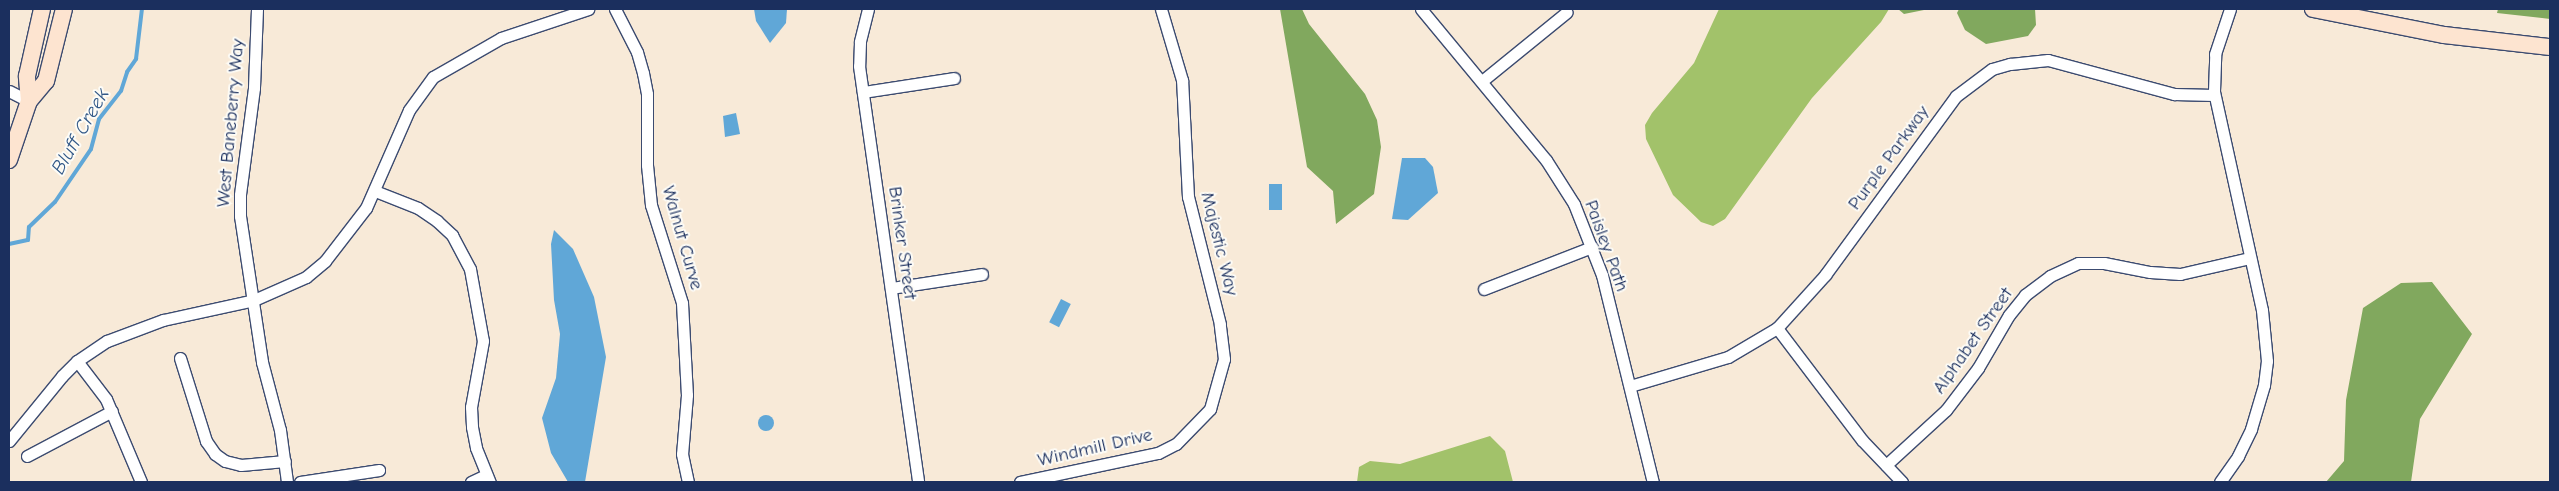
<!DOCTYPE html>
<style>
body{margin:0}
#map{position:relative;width:2559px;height:491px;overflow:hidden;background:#f8ead8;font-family:"Comic Neue",sans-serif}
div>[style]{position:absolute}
.green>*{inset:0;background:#a2c26a}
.forest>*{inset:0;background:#81a85e}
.water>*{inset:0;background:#60a7d7;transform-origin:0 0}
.round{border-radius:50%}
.stream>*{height:4px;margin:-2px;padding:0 2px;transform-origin:2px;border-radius:2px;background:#60a7d7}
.roads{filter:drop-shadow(1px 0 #3c4b70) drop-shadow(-1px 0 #3c4b70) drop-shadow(0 1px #3c4b70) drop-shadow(0 -1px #3c4b70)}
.street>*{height:11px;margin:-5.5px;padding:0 5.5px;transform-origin:5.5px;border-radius:5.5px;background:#fff}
.secondary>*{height:16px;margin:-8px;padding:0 8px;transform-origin:8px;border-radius:8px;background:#fde4d0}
span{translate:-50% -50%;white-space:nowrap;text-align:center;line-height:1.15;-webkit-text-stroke:4px #fdfcf7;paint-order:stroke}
.street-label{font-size:19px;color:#1b2f5e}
.water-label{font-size:20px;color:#335988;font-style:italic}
.frame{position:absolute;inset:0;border:10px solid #1b2f5e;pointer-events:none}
</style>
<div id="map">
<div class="green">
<div style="clip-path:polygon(1719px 9px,1889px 9px,1881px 22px,1812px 98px,1725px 219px,1713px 226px,1701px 222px,1673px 195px,1646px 139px,1645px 125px,1652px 113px,1694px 63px)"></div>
<div style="clip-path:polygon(1490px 436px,1505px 451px,1513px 482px,1357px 482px,1359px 467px,1370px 461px,1400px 464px)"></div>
</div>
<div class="forest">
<div style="clip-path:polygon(1280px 9px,1302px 9px,1309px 24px,1365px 94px,1377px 120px,1381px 147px,1374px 194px,1336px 224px,1333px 191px,1307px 167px)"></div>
<div style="clip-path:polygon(1898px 9px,1929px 9px,1904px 14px)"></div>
<div style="clip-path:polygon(1959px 9px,2035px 9px,2036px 25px,2028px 36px,1986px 44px,1965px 30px,1957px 13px)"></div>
<div style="clip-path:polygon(2498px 9px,2550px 9px,2550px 19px,2497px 13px)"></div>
<div style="clip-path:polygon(2432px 282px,2472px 334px,2420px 419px,2411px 482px,2326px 482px,2344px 461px,2346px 400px,2363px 308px,2401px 283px)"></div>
</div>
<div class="water">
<div style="clip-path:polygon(754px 9px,787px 9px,786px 23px,770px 43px,756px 21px)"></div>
<div style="clip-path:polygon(736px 113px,740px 134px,725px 137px,723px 116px)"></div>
<div style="clip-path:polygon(1402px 158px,1425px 158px,1433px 167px,1438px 193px,1408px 220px,1392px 219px)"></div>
<div style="left:1269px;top:184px;width:13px;height:26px"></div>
<div style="clip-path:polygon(554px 230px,573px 249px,594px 297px,606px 357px,585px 482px,568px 482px,551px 453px,542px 418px,556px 378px,560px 334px,554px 300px,551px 244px)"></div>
<div style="left:1061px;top:299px;width:11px;height:26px;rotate:27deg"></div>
<div class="round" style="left:758px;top:415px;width:16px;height:16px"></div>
</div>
<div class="stream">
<div style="left:9px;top:244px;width:19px;rotate:-12deg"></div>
<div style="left:28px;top:240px;width:13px;rotate:-86deg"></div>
<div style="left:29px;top:227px;width:36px;rotate:-44deg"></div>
<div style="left:55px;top:202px;width:64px;rotate:-55.8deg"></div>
<div style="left:91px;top:149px;width:31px;rotate:-75deg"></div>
<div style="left:99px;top:119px;width:36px;rotate:-52deg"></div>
<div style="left:121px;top:91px;width:20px;rotate:-72deg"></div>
<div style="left:127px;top:72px;width:16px;rotate:-55deg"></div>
<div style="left:136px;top:59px;width:50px;rotate:-83.2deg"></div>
</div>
<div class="roads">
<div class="street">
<div style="left:257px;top:9px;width:79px;rotate:92.2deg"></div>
<div style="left:254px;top:88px;width:108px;rotate:97.5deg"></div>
<div style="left:240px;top:195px;width:21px;rotate:90deg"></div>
<div style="left:240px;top:216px;width:148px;rotate:81.4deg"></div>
<div style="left:262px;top:362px;width:70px;rotate:75.2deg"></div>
<div style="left:280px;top:430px;width:52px;rotate:82.3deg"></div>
<div style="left:615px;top:9px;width:48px;rotate:62.9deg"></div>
<div style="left:637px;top:52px;width:22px;rotate:74deg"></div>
<div style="left:643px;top:73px;width:21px;rotate:79deg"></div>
<div style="left:647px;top:94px;width:71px;rotate:90deg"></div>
<div style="left:647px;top:165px;width:40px;rotate:84.3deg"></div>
<div style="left:651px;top:205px;width:103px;rotate:72.4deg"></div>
<div style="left:682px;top:303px;width:92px;rotate:86.9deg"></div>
<div style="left:687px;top:395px;width:59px;rotate:94.8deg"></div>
<div style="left:682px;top:454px;width:29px;rotate:78deg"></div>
<div style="left:868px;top:9px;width:34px;rotate:104deg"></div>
<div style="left:860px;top:42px;width:24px;rotate:92deg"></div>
<div style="left:859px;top:66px;width:420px;rotate:81.9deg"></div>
<div style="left:1421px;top:9px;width:196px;rotate:50.4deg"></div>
<div style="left:1546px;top:160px;width:52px;rotate:57.5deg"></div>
<div style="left:1574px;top:204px;width:76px;rotate:68.5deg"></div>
<div style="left:1602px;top:275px;width:213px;rotate:76.2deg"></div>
<div style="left:1482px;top:81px;width:109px;rotate:-39.1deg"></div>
<div style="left:9px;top:91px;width:22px;rotate:27deg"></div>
<div style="left:863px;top:92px;width:92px;rotate:-8.7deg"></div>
<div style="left:375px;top:191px;width:46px;rotate:21.6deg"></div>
<div style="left:418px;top:208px;width:23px;rotate:34deg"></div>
<div style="left:437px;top:221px;width:21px;rotate:43deg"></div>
<div style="left:452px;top:235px;width:38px;rotate:62deg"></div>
<div style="left:470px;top:269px;width:73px;rotate:79.8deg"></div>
<div style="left:483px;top:341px;width:67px;rotate:100.3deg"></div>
<div style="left:471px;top:407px;width:20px;rotate:87deg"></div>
<div style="left:472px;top:427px;width:21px;rotate:79deg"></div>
<div style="left:476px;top:448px;width:37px;rotate:68deg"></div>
<div style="left:891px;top:288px;width:92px;rotate:-8.7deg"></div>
<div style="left:1484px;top:289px;width:116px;rotate:-21.3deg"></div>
<div style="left:1777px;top:328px;width:141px;rotate:52.8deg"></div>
<div style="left:1862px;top:440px;width:58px;rotate:46.4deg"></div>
<div style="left:180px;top:358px;width:87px;rotate:72.6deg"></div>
<div style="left:206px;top:441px;width:16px;rotate:55deg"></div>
<div style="left:215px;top:454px;width:12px;rotate:35deg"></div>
<div style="left:225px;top:461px;width:16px;rotate:14deg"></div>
<div style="left:241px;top:465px;width:44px;rotate:-5.2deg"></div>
<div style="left:77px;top:361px;width:48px;rotate:52.7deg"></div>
<div style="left:106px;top:399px;width:90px;rotate:67.1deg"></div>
<div style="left:1630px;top:386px;width:102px;rotate:-16.5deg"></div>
<div style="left:1728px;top:357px;width:57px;rotate:-30.6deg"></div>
<div style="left:1777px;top:328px;width:72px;rotate:-47.8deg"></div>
<div style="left:1825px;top:275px;width:222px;rotate:-53.8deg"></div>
<div style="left:1956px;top:96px;width:45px;rotate:-36.9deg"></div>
<div style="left:1992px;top:69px;width:19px;rotate:-16deg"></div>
<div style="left:2010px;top:64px;width:38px;rotate:-6deg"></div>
<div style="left:2048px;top:60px;width:131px;rotate:15.1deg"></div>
<div style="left:2174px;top:94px;width:40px;rotate:1.4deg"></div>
<div style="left:9px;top:441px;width:84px;rotate:-50.8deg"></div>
<div style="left:62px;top:376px;width:21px;rotate:-45deg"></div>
<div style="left:77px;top:361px;width:36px;rotate:-34deg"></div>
<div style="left:107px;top:341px;width:60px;rotate:-20.6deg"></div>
<div style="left:163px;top:320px;width:93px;rotate:-12.4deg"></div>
<div style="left:254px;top:300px;width:57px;rotate:-23.9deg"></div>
<div style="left:306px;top:277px;width:25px;rotate:-40deg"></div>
<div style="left:325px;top:261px;width:67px;rotate:-52.3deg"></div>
<div style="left:366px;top:208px;width:107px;rotate:-66.3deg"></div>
<div style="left:409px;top:110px;width:41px;rotate:-54deg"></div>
<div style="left:433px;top:77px;width:78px;rotate:-29.8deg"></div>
<div style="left:501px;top:38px;width:92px;rotate:-18.4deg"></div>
<div style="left:27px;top:456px;width:96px;rotate:-27.9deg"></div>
<div style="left:1886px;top:465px;width:81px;rotate:-42.5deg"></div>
<div style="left:1946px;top:410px;width:53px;rotate:-52.7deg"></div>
<div style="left:1978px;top:368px;width:61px;rotate:-59.7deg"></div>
<div style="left:2009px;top:315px;width:26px;rotate:-51deg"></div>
<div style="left:2025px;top:295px;width:31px;rotate:-37deg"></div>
<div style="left:2050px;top:276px;width:31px;rotate:-25deg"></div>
<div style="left:2078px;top:263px;width:26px"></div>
<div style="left:2104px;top:263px;width:47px;rotate:11.1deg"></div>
<div style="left:2150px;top:272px;width:30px;rotate:4deg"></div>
<div style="left:2180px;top:274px;width:72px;rotate:-12.9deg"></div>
<div style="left:300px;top:482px;width:80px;rotate:-8.6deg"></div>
<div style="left:471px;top:482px;width:17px;rotate:-25deg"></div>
<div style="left:1020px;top:482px;width:141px;rotate:-11.9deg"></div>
<div style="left:1158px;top:453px;width:20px;rotate:-27deg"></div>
<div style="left:1176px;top:444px;width:49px;rotate:-45.8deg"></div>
<div style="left:1210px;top:409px;width:52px;rotate:-74.4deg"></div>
<div style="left:1224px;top:359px;width:35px;rotate:-97deg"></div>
<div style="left:1220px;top:324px;width:131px;rotate:-104.1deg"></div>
<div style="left:1188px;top:197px;width:117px;rotate:-92.9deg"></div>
<div style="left:1182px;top:80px;width:74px;rotate:-106.5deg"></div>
<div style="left:2220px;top:482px;width:32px;rotate:-55deg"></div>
<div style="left:2238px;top:456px;width:30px;rotate:-64deg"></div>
<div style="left:2251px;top:429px;width:46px;rotate:-73.5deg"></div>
<div style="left:2264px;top:385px;width:24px;rotate:-83deg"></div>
<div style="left:2267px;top:361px;width:51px;rotate:-95.6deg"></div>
<div style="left:2262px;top:310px;width:224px;rotate:-102.4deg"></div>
<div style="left:2214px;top:91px;width:37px;rotate:-88deg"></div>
<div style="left:2215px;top:54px;width:47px;rotate:-71.6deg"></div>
</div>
<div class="secondary">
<div style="left:2313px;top:9px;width:134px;rotate:11.2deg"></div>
<div style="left:2444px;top:35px;width:107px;rotate:6.5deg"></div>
<div style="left:29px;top:101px;width:26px;rotate:-50deg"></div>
<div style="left:46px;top:81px;width:74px;rotate:-76deg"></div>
<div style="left:9px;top:160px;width:62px;rotate:-71.3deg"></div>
<div style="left:29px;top:101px;width:25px;rotate:-95deg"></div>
<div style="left:27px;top:76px;width:69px;rotate:-77.4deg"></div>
</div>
</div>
<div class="street-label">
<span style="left:231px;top:123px;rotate:-85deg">West Baneberry Way</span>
<span style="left:1889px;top:158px;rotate:-54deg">Purple Parkway</span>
<span style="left:682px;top:238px;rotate:74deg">Walnut Curve</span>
<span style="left:902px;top:243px;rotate:82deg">Brinker Street</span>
<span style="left:1219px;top:244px;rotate:76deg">Majestic Way</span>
<span style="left:1606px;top:246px;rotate:70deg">Paisley Path</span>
<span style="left:1973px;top:341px;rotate:-55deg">Alphabet Street</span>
<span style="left:1095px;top:448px;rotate:-13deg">Windmill Drive</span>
</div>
<div class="water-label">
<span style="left:80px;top:131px;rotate:-60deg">Bluff Creek</span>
</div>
<div class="frame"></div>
</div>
